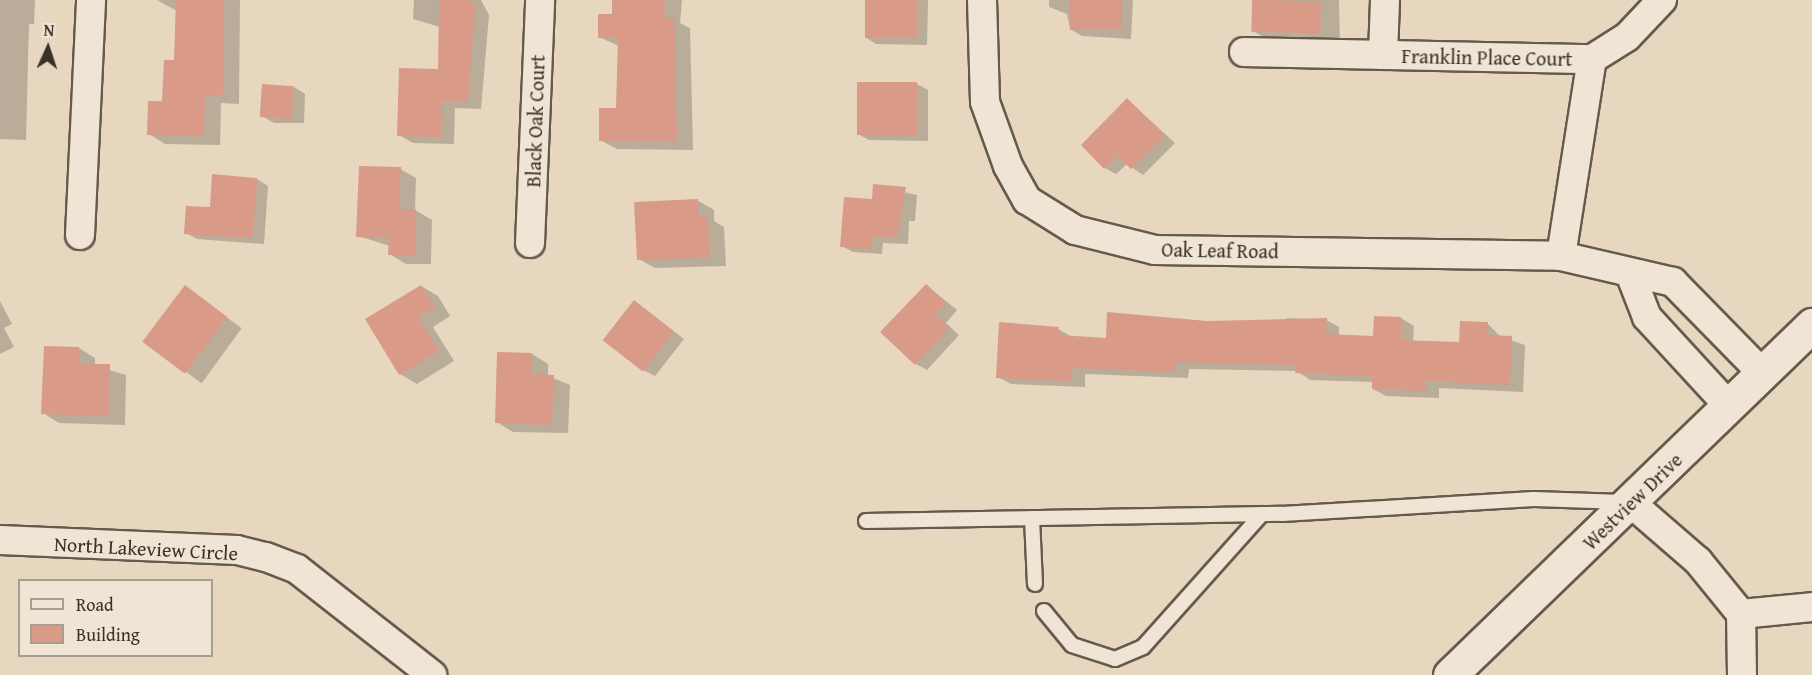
<!DOCTYPE html>
<style>
body{margin:0}
#map{position:relative;width:1812px;height:675px;overflow:hidden;background:#e8d7bf;font-family:"Gentium Book Plus",serif}
div>[style]{position:absolute}
.shadow>*{inset:0;background:#0003;transform-origin:0 0}
.building>*{inset:0;background:#da9a88;transform-origin:0 0}
.roads{filter:drop-shadow(2px 0 #665a4e) drop-shadow(-2px 0 #665a4e) drop-shadow(0 2px #665a4e) drop-shadow(0 -2px #665a4e)}
.service>*{height:14px;margin:-7px;padding:0 7px;transform-origin:7px;border-radius:7px;background:#f0e5d5}
.minor>*{height:28px;margin:-14px;padding:0 14px;transform-origin:14px;border-radius:14px;background:#f0e5d5}
.tertiary>*{height:33px;margin:-16.5px;padding:0 16.5px;transform-origin:16.5px;border-radius:16.5px;background:#f0e5d5}
span{translate:-50% -50%;white-space:nowrap;text-align:center;line-height:1.15;-webkit-text-stroke:4.5px #f0e5d5;paint-order:stroke}
.street-label{font-size:20px;color:#3a3128}
.legend{position:absolute;left:18px;top:579px;width:195px;height:78px;box-sizing:border-box;background:#f0e5d5;border:2px solid #a79d90;margin:0;padding:8px 10px;list-style:none;font-size:18px;color:#3a3128}
.legend li{display:flex;align-items:center;gap:12px;height:30px}
.legend b{width:30px;border:2px solid #a79d90}
.north{position:absolute;left:18px;top:18px;width:60px;height:60px;-webkit-text-stroke:4px #f0e5d5;paint-order:stroke;rotate:3deg;font-size:16px;font-weight:700;line-height:24px;text-align:center;color:#3a3128}
.north::after{content:'';display:block;margin:auto;width:21px;height:27px;background:#3a3128;clip-path:polygon(50% 0,100% 100%,50% 72%,0 100%)}
</style>
<div id="map">
<div class="shadow">
<div style="clip-path:polygon(0 0,35px 0,34px 24px,29px 24px,26px 140px,0 139px)"></div>
<div style="clip-path:polygon(240px 0,239px 104px,221px 103px,220px 145px,165px 144px,149px 134px,176px 62px,177px 11px,157px 0)"></div>
<div style="clip-path:polygon(414px 0,481px 0,489px 15px,481px 109px,455px 108px,454px 144px,413px 143px,399px 135px,439px 70px,440px 27px,413px 19px)"></div>
<div style="clip-path:polygon(614px 0,682px 0,680px 23px,690px 28px,693px 150px,617px 149px,600px 140px,618px 110px,619px 46px,599px 37px,613px 16px)"></div>
<div style="clip-path:polygon(866px 0,928px 0,927px 45px,876px 44px,865px 37px)"></div>
<div style="clip-path:polygon(1049px 0,1133px 0,1131px 39px,1082px 36px,1070px 29px,1067px 14px,1049px 7px)"></div>
<div style="clip-path:polygon(1254px 0,1339px 0,1340px 44px,1272px 42px,1253px 31px)"></div>
<div style="clip-path:polygon(917px 84px,928px 90px,928px 141px,869px 140px,858px 134px)"></div>
<div style="clip-path:polygon(294px 87px,305px 94px,304px 123px,274px 123px,262px 116px)"></div>
<div style="clip-path:polygon(1128px 100px,1175px 143px,1143px 175px,1127px 164px,1116px 174px,1105px 168px)"></div>
<div style="clip-path:polygon(400px 169px,416px 178px,415px 210px,432px 220px,431px 264px,406px 264px,390px 254px,390px 246px,358px 236px)"></div>
<div style="clip-path:polygon(257px 179px,268px 186px,264px 244px,197px 239px,186px 233px)"></div>
<div style="clip-path:polygon(874px 186px,917px 195px,915px 221px,909px 221px,908px 244px,883px 243px,882px 254px,853px 252px,842px 246px,873px 200px)"></div>
<div style="clip-path:polygon(697px 200px,714px 210px,714px 221px,724px 227px,726px 266px,655px 268px,639px 259px)"></div>
<div style="clip-path:polygon(421px 286px,438px 296px,450px 316px,433px 327px,454px 361px,417px 384px,400px 374px,367px 319px)"></div>
<div style="clip-path:polygon(927px 286px,957px 310px,946px 323px,959px 335px,927px 370px,916px 364px)"></div>
<div style="left:185px;top:287px;width:70px;height:68px;rotate:36deg"></div>
<div style="clip-path:polygon(0 301px,12px 324px,4px 328px,14px 347px,0 354px)"></div>
<div style="clip-path:polygon(634px 301px,684px 339px,655px 376px,643px 370px)"></div>
<div style="clip-path:polygon(1287px 318px,1326px 320px,1339px 327px,1339px 336px,1375px 337px,1401px 318px,1414px 326px,1413px 342px,1461px 344px,1461px 323px,1488px 324px,1501px 337px,1525px 345px,1523px 392px,1439px 388px,1439px 398px,1386px 396px,1373px 389px,1373px 382px,1310px 380px,1297px 371px,1189px 369px,1188px 378px,1085px 374px,1085px 387px,1011px 384px,998px 377px,1058px 329px,1072px 337px,1107px 339px,1207px 323px,1287px 324px)"></div>
<div style="clip-path:polygon(79px 348px,95px 358px,95px 366px,126px 375px,125px 425px,59px 423px,43px 413px)"></div>
<div style="clip-path:polygon(532px 354px,548px 364px,548px 376px,570px 385px,568px 433px,513px 432px,497px 422px)"></div>
</div>
<div class="building">
<div style="clip-path:polygon(176px 0,223px 0,223px 95px,205px 95px,204px 136px,147px 135px,148px 101px,162px 101px,164px 60px,174px 60px)"></div>
<div style="clip-path:polygon(439px 0,469px 0,475px 5px,468px 102px,442px 101px,441px 137px,397px 136px,399px 68px,438px 69px)"></div>
<div style="clip-path:polygon(612px 0,665px 0,664px 17px,674px 17px,677px 142px,599px 141px,599px 108px,616px 108px,618px 38px,598px 38px,598px 14px,612px 14px)"></div>
<div style="left:865px;top:0;width:52px;height:38px"></div>
<div style="left:1070px;top:0;width:52px;height:30px"></div>
<div style="left:1252px;top:0;width:69px;height:32px;rotate:1deg"></div>
<div style="left:857px;top:82px;width:60px;height:53px"></div>
<div style="left:262px;top:84px;width:32px;height:33px;rotate:4deg"></div>
<div style="clip-path:polygon(1127px 98px,1165px 136px,1131px 169px,1117px 156px,1104px 169px,1081px 145px)"></div>
<div style="clip-path:polygon(359px 166px,401px 167px,399px 209px,416px 209px,415px 256px,388px 255px,389px 238px,356px 237px)"></div>
<div style="clip-path:polygon(212px 174px,257px 178px,253px 238px,184px 234px,186px 206px,210px 207px)"></div>
<div style="clip-path:polygon(873px 184px,906px 187px,897px 238px,872px 237px,871px 249px,840px 247px,844px 197px,872px 199px)"></div>
<div style="clip-path:polygon(698px 199px,698px 216px,708px 216px,710px 257px,637px 260px,634px 202px)"></div>
<div style="clip-path:polygon(926px 284px,947px 303px,935px 315px,949px 328px,915px 365px,880px 332px)"></div>
<div style="left:185px;top:285px;width:53px;height:71px;rotate:37deg"></div>
<div style="clip-path:polygon(421px 285px,435px 307px,418px 317px,439px 351px,399px 375px,365px 319px)"></div>
<div style="left:634px;top:300px;width:51px;height:51px;rotate:38deg"></div>
<div style="clip-path:polygon(1107px 312px,1207px 321px,1327px 318px,1326px 334px,1373px 336px,1374px 316px,1401px 317px,1401px 340px,1459px 342px,1460px 321px,1488px 322px,1488px 335px,1512px 336px,1510px 385px,1426px 381px,1426px 391px,1372px 389px,1372px 376px,1295px 373px,1296px 365px,1176px 362px,1175px 372px,1072px 368px,1072px 381px,996px 378px,999px 322px,1059px 327px,1059px 335px,1106px 338px)"></div>
<div style="clip-path:polygon(44px 346px,79px 347px,79px 364px,110px 364px,109px 416px,41px 414px)"></div>
<div style="clip-path:polygon(497px 352px,532px 353px,532px 374px,554px 375px,552px 425px,495px 423px)"></div>
</div>
<div class="roads">
<div class="service">
<div style="left:1032px;top:518px;width:66px;rotate:87.4deg"></div>
<div style="left:866px;top:521px;width:416px;rotate:-1deg"></div>
<div style="left:1282px;top:514px;width:252px;rotate:-3.4deg"></div>
<div style="left:1534px;top:499px;width:89px;rotate:1.9deg"></div>
<div style="left:1044px;top:611px;width:44px;rotate:50.5deg"></div>
<div style="left:1072px;top:645px;width:45px;rotate:18deg"></div>
<div style="left:1115px;top:659px;width:30px;rotate:-23deg"></div>
<div style="left:1143px;top:647px;width:178px;rotate:-48.2deg"></div>
</div>
<div class="minor">
<div style="left:982px;top:0;width:102px;rotate:88.3deg"></div>
<div style="left:985px;top:102px;width:68px;rotate:70.2deg"></div>
<div style="left:1008px;top:166px;width:39px;rotate:61deg"></div>
<div style="left:1027px;top:200px;width:57px;rotate:32deg"></div>
<div style="left:1075px;top:230px;width:82px;rotate:14deg"></div>
<div style="left:1155px;top:250px;width:406px;rotate:0.8deg"></div>
<div style="left:1561px;top:256px;width:115px;rotate:13.1deg"></div>
<div style="left:1673px;top:282px;width:126px;rotate:45.6deg"></div>
<div style="left:1244px;top:52px;width:348px;rotate:1.2deg"></div>
<div style="left:1383px;top:55px;width:55px;rotate:-87.9deg"></div>
<div style="left:80px;top:235px;width:235px;rotate:-87.3deg"></div>
<div style="left:530px;top:243px;width:243px;rotate:-87.6deg"></div>
<div style="left:1561px;top:256px;width:199px;rotate:-81.1deg"></div>
<div style="left:1592px;top:59px;width:41px;rotate:-32.2deg"></div>
<div style="left:1627px;top:37px;width:51px;rotate:-46.6deg"></div>
<div style="left:1631px;top:276px;width:44px;rotate:68.7deg"></div>
<div style="left:1647px;top:317px;width:120px;rotate:47.4deg"></div>
<div style="left:1631px;top:503px;width:89px;rotate:40.9deg"></div>
<div style="left:1698px;top:561px;width:68px;rotate:50.9deg"></div>
<div style="left:0;top:540px;width:237px;rotate:2.4deg"></div>
<div style="left:237px;top:550px;width:30px;rotate:14deg"></div>
<div style="left:266px;top:557px;width:33px;rotate:21deg"></div>
<div style="left:297px;top:569px;width:172px;rotate:38.1deg"></div>
<div style="left:1742px;top:675px;width:61px;rotate:-90.9deg"></div>
<div style="left:1741px;top:614px;width:71px;rotate:-5.6deg"></div>
</div>
<div class="tertiary">
<div style="left:1450px;top:675px;width:504px;rotate:-44.03deg"></div>
</div>
</div>
<div class="street-label">
<span style="left:1487px;top:57px;rotate:1deg">Franklin Place Court</span>
<span style="left:535px;top:121px;rotate:-88deg">Black Oak Court</span>
<span style="left:1220px;top:250px;rotate:1deg">Oak Leaf Road</span>
<span style="left:1632px;top:501px;rotate:-44deg">Westview Drive</span>
<span style="left:146px;top:548px;rotate:3deg">North Lakeview Circle</span>
</div>
<ul class="legend">
<li><b style="height:8px;background:#f0e5d5"></b>Road</li>
<li><b style="height:16px;background:#da9a88"></b>Building</li>
</ul>
<div class="north">N</div>
</div>
